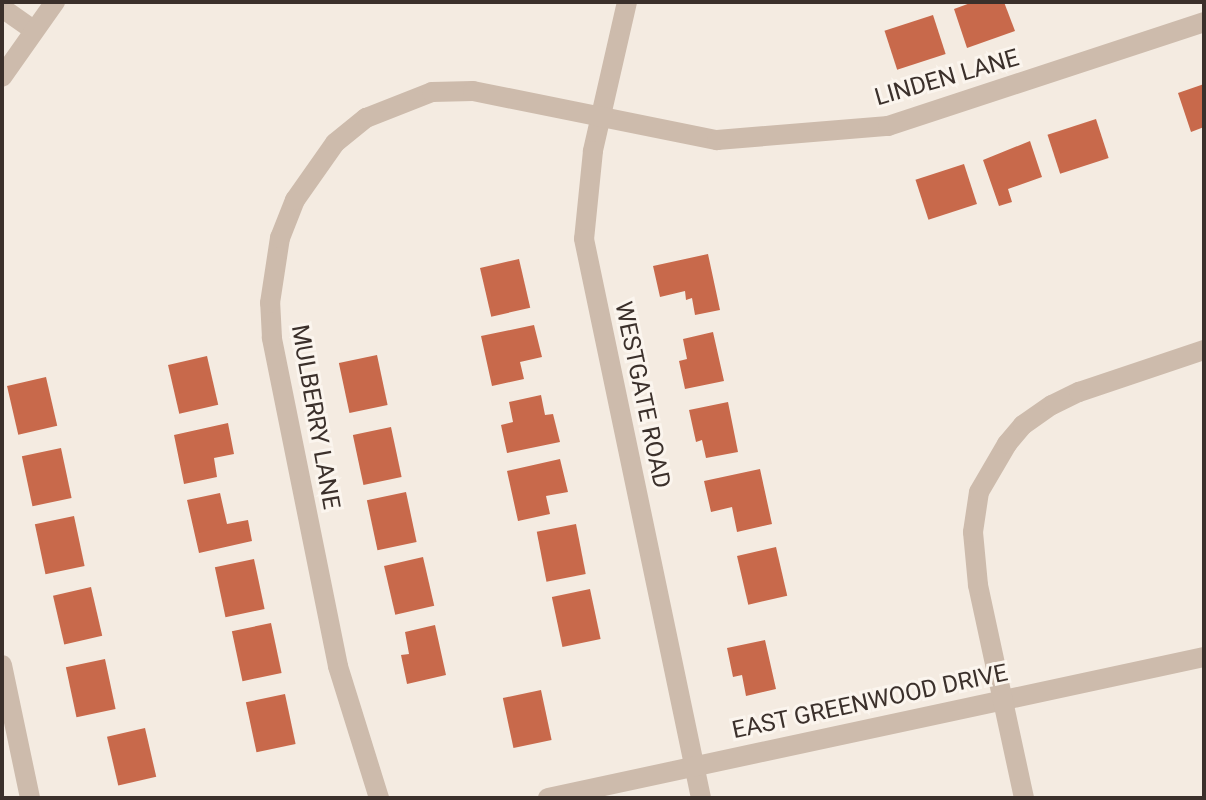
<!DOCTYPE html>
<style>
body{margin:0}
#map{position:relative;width:1206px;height:800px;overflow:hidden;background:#f4ebe1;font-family:Roboto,sans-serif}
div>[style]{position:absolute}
.building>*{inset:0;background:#c8694b;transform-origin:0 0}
.minor>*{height:20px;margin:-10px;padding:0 10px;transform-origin:10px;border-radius:10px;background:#cdbbac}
span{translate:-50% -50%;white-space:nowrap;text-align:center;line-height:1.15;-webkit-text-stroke:6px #fbf5ee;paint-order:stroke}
.street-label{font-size:24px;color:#3b302b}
.frame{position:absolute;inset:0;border:4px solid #3b302b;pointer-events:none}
</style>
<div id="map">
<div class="building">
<div style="clip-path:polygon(973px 2px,1004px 2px,1015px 31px,967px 48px,954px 9px)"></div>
<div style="left:933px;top:15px;width:41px;height:51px;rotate:72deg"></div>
<div style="clip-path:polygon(1204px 84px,1204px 127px,1191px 132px,1178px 93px)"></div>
<div style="left:1096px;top:119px;width:41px;height:51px;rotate:72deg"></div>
<div style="clip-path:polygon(1030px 141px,1042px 177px,1008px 189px,1012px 202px,999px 206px,983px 160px)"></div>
<div style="left:964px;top:164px;width:42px;height:51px;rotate:72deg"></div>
<div style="clip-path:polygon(708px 254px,720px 310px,695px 315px,692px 298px,686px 300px,685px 291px,660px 297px,653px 266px)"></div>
<div style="left:519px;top:259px;width:50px;height:40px;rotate:77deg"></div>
<div style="clip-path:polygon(534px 325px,542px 357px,520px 362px,524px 379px,492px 386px,481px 336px)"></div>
<div style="clip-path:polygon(713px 332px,724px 381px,685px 389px,679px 361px,687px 359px,683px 339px)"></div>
<div style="left:377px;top:355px;width:51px;height:39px;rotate:78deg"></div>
<div style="left:207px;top:356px;width:50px;height:40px;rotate:77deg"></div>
<div style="left:46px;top:377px;width:50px;height:40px;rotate:77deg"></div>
<div style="clip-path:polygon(541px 395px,545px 415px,553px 414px,560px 442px,507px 453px,501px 425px,513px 422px,509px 402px)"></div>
<div style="clip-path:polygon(728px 402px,738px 452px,706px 458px,702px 440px,696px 442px,689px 410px)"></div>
<div style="clip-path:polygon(228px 423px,234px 454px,214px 458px,217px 477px,184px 484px,174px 435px)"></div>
<div style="left:391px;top:427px;width:51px;height:39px;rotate:78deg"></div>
<div style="left:61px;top:448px;width:51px;height:40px;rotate:78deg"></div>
<div style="clip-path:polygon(560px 459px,568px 492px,546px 496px,550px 514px,518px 521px,507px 471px)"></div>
<div style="clip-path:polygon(760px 469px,772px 524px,737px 532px,732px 507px,711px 512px,704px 481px)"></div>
<div style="left:406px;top:492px;width:51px;height:40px;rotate:78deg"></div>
<div style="clip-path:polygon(220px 493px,227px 524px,248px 520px,252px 541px,199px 553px,187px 500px)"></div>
<div style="left:74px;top:516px;width:51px;height:40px;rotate:78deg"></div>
<div style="left:576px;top:524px;width:51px;height:40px;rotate:79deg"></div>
<div style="left:776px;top:547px;width:50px;height:40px;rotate:77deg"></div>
<div style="left:423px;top:557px;width:50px;height:40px;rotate:77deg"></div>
<div style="left:254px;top:559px;width:51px;height:40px;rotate:78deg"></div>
<div style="left:91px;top:587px;width:50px;height:39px;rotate:77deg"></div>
<div style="left:590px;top:589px;width:51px;height:39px;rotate:78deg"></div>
<div style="left:271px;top:623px;width:51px;height:40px;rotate:78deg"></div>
<div style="clip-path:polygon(435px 625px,446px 675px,407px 684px,401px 655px,409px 654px,405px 632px)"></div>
<div style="clip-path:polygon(765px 640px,776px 689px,746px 696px,742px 675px,733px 677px,727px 648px)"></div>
<div style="left:105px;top:659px;width:51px;height:40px;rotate:78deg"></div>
<div style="left:541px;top:690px;width:51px;height:39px;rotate:78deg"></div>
<div style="left:285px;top:694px;width:51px;height:40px;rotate:78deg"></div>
<div style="left:145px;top:728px;width:50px;height:39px;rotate:77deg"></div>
</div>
<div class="minor">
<div style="left:627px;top:2px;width:153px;rotate:102.9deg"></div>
<div style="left:593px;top:151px;width:88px;rotate:95.8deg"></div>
<div style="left:584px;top:239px;width:571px;rotate:78.18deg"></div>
<div style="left:2px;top:8px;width:39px;rotate:35deg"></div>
<div style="left:2px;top:77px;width:92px;rotate:-54.8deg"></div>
<div style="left:2px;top:665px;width:136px;rotate:78.1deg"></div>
<div style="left:379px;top:798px;width:138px;rotate:-107.3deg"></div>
<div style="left:338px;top:666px;width:335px;rotate:-101.4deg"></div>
<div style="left:272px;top:338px;width:35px;rotate:-93deg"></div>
<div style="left:270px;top:303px;width:66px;rotate:-81.3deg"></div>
<div style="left:280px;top:238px;width:41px;rotate:-68.5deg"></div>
<div style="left:295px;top:200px;width:70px;rotate:-54.9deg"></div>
<div style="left:335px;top:143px;width:40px;rotate:-39deg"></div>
<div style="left:366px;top:118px;width:71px;rotate:-21.5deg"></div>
<div style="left:432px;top:92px;width:41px;rotate:-1.4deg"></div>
<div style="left:473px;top:91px;width:249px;rotate:11.4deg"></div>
<div style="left:717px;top:140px;width:172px;rotate:-4.7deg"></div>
<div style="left:888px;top:126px;width:333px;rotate:-18.2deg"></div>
<div style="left:548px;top:798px;width:671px;rotate:-12.13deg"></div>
<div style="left:1024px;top:798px;width:218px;rotate:-102.2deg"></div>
<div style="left:978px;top:585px;width:53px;rotate:-95.4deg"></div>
<div style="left:973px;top:532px;width:40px;rotate:-81.5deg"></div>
<div style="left:979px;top:492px;width:56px;rotate:-59.7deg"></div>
<div style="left:1007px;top:444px;width:25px;rotate:-50deg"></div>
<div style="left:1023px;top:425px;width:35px;rotate:-35deg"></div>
<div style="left:1052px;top:405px;width:30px;rotate:-26deg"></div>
<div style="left:1079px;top:392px;width:132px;rotate:-18.6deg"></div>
</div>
<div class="street-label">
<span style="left:947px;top:78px;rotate:-16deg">LINDEN LANE</span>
<span style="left:642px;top:395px;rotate:78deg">WESTGATE ROAD</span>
<span style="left:315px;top:417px;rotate:80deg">MULBERRY LANE</span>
<span style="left:870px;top:702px;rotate:-12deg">EAST GREENWOOD DRIVE</span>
</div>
<div class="frame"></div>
</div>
